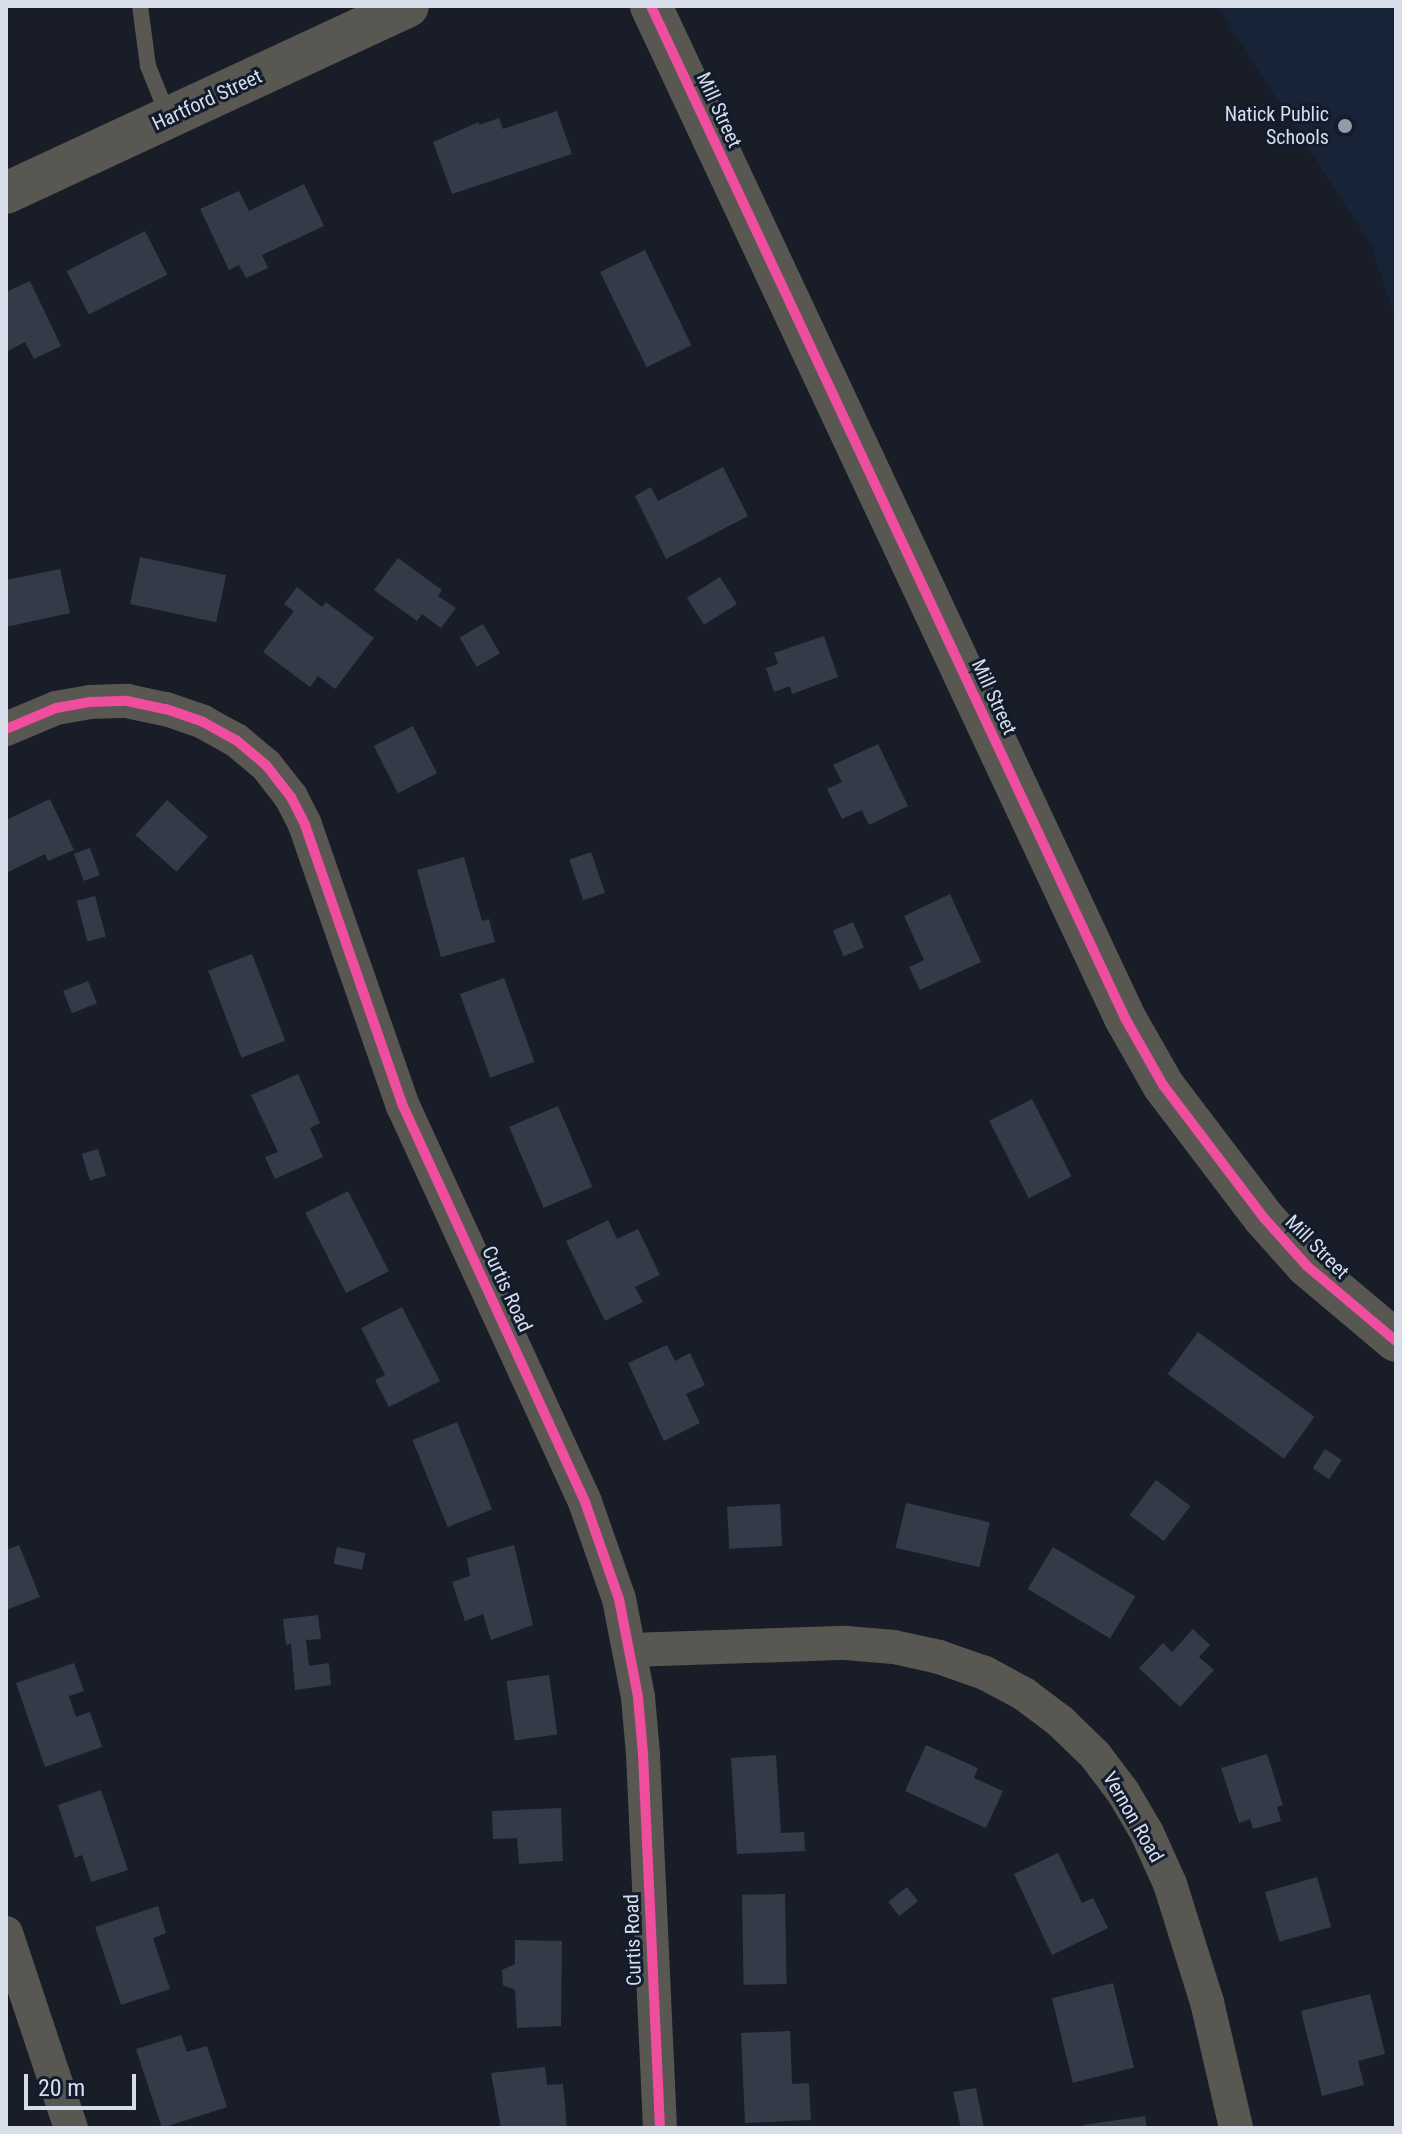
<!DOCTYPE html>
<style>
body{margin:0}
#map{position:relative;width:1402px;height:2134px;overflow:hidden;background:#181d27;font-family:"Roboto Condensed",sans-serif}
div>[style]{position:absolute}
.built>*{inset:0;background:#172337}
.building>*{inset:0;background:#333b49;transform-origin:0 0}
.service>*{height:16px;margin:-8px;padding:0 8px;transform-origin:8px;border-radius:8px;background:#595751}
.minor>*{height:34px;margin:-17px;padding:0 17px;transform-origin:17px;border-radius:17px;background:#595751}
.tertiary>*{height:42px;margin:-21px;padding:0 21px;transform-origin:21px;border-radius:21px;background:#595751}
.cycleway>*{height:10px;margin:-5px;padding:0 5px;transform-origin:5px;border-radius:5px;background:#ef4d9e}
.dots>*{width:22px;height:22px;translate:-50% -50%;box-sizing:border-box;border:4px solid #121c2d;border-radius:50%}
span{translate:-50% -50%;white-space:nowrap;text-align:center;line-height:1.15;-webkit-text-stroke:6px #121c2d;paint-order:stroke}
.street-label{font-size:20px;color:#d7deea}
.poi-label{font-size:20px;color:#d7deea}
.right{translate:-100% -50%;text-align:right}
.frame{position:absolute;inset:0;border:8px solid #d7deea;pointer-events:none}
.scale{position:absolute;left:24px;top:2074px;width:112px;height:36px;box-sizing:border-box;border:4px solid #d7deea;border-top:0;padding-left:10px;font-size:24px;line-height:28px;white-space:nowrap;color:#d7deea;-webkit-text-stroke:6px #121c2d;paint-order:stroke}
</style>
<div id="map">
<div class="built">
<div style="clip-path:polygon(1217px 6px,1396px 6px,1396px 322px,1371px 245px)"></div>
</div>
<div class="building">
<div style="clip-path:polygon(557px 111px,572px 154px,452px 194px,433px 142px,479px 122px,479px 125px,499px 118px,503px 129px)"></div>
<div style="clip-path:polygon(304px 184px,324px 226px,262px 255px,268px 268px,246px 278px,239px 265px,229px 270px,200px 209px,239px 191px,249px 211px)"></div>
<div style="left:145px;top:231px;width:49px;height:88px;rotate:63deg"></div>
<div style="left:645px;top:250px;width:106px;height:50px;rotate:64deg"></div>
<div style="clip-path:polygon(30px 281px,61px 346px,34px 359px,25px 342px,6px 352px,6px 292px)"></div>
<div style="clip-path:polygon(723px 467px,748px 516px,666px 559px,635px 496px,651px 487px,658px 501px)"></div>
<div style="left:140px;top:557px;width:88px;height:48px;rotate:12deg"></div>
<div style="clip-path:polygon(398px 558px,442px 590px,438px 596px,456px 608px,441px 628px,422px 614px,417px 621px,374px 590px)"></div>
<div style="clip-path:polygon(60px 569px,70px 613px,6px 627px,6px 580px)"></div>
<div style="left:720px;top:577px;width:32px;height:39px;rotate:58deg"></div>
<div style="clip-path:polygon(297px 587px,322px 607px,326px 602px,374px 638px,335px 689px,318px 676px,310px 687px,263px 652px,294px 611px,284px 604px)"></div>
<div style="left:483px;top:624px;width:34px;height:27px;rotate:60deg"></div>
<div style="clip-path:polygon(824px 636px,838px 677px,792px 694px,790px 686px,774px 692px,766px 668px,778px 664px,774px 653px)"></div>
<div style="left:413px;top:726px;width:53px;height:44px;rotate:63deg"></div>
<div style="clip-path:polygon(878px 744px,908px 806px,869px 825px,862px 810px,842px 819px,827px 789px,842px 782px,833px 765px)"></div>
<div style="clip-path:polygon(50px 799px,74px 850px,48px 861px,45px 854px,6px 873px,6px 820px)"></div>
<div style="left:167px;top:800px;width:55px;height:47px;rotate:42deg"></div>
<div style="left:90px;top:848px;width:29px;height:17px;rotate:70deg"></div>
<div style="left:591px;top:852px;width:43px;height:23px;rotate:71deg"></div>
<div style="clip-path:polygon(464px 857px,482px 921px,489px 919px,495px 942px,441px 957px,417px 870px)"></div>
<div style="clip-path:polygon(950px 894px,981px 962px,920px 990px,909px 967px,924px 960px,904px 916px)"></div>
<div style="left:95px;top:896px;width:42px;height:19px;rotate:75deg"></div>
<div style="left:853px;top:922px;width:28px;height:22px;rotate:67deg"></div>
<div style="left:252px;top:954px;width:93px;height:47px;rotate:69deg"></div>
<div style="left:504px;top:978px;width:89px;height:47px;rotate:70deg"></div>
<div style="left:88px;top:981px;width:24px;height:27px;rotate:68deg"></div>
<div style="clip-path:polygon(298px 1074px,320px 1123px,310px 1128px,323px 1157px,275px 1179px,265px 1157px,278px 1152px,251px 1095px)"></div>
<div style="left:1032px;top:1099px;width:87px;height:48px;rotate:63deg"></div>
<div style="left:558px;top:1106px;width:88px;height:53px;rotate:67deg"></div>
<div style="left:98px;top:1149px;width:28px;height:17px;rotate:73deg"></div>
<div style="left:348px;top:1191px;width:90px;height:48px;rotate:63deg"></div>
<div style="clip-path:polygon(608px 1220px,617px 1239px,638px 1229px,660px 1275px,635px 1287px,643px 1302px,605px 1321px,566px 1241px)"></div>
<div style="clip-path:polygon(402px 1307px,440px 1381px,389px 1407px,375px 1380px,385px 1375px,361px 1328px)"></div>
<div style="left:1198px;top:1332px;width:144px;height:52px;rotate:36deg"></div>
<div style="clip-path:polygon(667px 1345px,675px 1361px,690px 1353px,705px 1385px,686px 1394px,700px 1423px,664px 1441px,628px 1363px)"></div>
<div style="left:457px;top:1422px;width:94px;height:48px;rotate:68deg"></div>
<div style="left:1325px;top:1449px;width:20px;height:23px;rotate:33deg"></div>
<div style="left:1156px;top:1480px;width:43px;height:44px;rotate:37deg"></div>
<div style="left:906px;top:1503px;width:86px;height:46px;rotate:13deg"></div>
<div style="left:780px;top:1504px;width:42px;height:53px;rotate:87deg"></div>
<div style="clip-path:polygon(19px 1545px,40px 1597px,6px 1610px,6px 1550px)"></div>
<div style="clip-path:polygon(514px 1545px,533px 1625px,491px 1640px,483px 1614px,465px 1621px,452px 1582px,470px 1576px,467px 1558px)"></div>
<div style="left:337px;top:1547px;width:29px;height:17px;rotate:12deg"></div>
<div style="left:1053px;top:1547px;width:96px;height:49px;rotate:31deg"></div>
<div style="clip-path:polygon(318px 1615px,321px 1639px,306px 1640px,309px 1666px,329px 1663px,331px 1685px,295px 1690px,291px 1644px,286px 1645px,283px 1619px)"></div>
<div style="clip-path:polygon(1193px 1629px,1210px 1645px,1199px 1657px,1214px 1670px,1180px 1707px,1139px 1668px,1163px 1643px,1172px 1652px)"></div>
<div style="clip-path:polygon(74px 1663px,84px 1691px,69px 1696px,76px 1717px,90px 1712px,102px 1747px,45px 1767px,16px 1683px)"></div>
<div style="left:549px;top:1675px;width:60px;height:43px;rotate:82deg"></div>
<div style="clip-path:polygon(926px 1745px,978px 1768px,974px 1778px,1003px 1791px,986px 1828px,905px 1791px)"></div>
<div style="clip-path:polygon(1267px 1754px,1283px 1805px,1277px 1807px,1281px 1821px,1253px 1829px,1250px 1819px,1239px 1823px,1221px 1768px)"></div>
<div style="clip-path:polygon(776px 1755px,781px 1833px,804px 1832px,805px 1851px,737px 1854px,731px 1758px)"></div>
<div style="clip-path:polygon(101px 1790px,128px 1870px,91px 1882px,82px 1855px,75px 1858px,58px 1805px)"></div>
<div style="clip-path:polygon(561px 1808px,563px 1861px,519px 1864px,517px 1838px,493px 1839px,492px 1811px)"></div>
<div style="clip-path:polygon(1058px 1853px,1082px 1903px,1093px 1898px,1108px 1928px,1052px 1955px,1014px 1874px)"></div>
<div style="left:1317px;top:1877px;width:52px;height:54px;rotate:74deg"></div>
<div style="left:907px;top:1887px;width:18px;height:24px;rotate:52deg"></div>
<div style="left:785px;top:1894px;width:90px;height:43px;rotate:89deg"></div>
<div style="clip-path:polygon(158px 1906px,166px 1933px,153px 1938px,170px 1989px,121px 2005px,95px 1927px)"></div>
<div style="clip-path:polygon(515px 1940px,562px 1941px,561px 2026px,517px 2028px,515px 1990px,503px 1985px,502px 1970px,515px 1964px)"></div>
<div style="left:1113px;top:1983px;width:87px;height:63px;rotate:76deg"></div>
<div style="clip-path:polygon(1370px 1994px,1385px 2054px,1358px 2061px,1364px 2085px,1322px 2096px,1301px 2011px)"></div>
<div style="clip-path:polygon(790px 2031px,792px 2084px,809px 2083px,811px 2120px,745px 2123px,741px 2033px)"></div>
<div style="clip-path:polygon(181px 2035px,187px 2052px,207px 2046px,227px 2107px,162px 2128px,136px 2049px)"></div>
<div style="clip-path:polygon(545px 2067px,547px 2085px,563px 2084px,567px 2128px,501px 2128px,491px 2073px)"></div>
<div style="clip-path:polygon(976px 2088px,984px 2128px,961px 2128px,953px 2092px)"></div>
<div style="clip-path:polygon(1145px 2116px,1147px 2128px,1084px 2128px,1083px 2125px)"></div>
</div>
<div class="service">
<div style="left:140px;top:6px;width:61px;rotate:82.4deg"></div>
<div style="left:148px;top:66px;width:54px;rotate:68.2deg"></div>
</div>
<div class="minor">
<div style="left:6px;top:729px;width:54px;rotate:-22.8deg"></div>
<div style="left:56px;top:708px;width:35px;rotate:-10deg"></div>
<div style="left:90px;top:702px;width:37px;rotate:-2deg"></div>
<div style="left:127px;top:701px;width:40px;rotate:12deg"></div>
<div style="left:166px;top:709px;width:39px;rotate:19deg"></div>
<div style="left:203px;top:722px;width:38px;rotate:29deg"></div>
<div style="left:236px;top:740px;width:39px;rotate:40deg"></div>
<div style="left:266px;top:765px;width:41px;rotate:52deg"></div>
<div style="left:291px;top:797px;width:31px;rotate:63deg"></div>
<div style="left:305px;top:825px;width:298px;rotate:70.8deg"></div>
<div style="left:403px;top:1106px;width:436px;rotate:65.3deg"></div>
<div style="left:585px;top:1502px;width:103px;rotate:70.7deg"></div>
<div style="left:619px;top:1599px;width:100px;rotate:79deg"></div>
<div style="left:638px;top:1697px;width:57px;rotate:85deg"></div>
<div style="left:643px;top:1754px;width:374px;rotate:87.4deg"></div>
<div style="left:630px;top:1650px;width:216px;rotate:-1.9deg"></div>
<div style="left:846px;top:1643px;width:48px;rotate:4.8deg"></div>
<div style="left:894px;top:1647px;width:46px;rotate:12.5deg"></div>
<div style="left:939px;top:1657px;width:49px;rotate:19.2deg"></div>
<div style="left:985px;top:1673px;width:44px;rotate:28.3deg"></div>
<div style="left:1024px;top:1694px;width:45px;rotate:36.9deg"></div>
<div style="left:1060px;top:1721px;width:49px;rotate:44.2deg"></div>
<div style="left:1095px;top:1755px;width:46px;rotate:52.9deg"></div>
<div style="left:1123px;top:1792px;width:48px;rotate:59.7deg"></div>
<div style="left:1147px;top:1833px;width:56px;rotate:65.7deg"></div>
<div style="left:1170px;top:1884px;width:124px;rotate:72.6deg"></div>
<div style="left:1207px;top:2002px;width:129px;rotate:77deg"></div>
<div style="left:6px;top:1933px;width:206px;rotate:71.6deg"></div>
</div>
<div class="tertiary">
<div style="left:651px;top:6px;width:1118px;rotate:64.9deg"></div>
<div style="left:1125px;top:1018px;width:77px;rotate:60.4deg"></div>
<div style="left:1163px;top:1085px;width:167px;rotate:52.8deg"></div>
<div style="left:1264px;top:1218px;width:64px;rotate:48.1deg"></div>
<div style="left:1307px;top:1266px;width:116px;rotate:40.1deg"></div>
<div style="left:6px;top:193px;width:443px;rotate:-24.9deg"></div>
</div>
<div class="cycleway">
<div style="left:651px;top:6px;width:1118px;rotate:64.9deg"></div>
<div style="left:1125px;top:1018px;width:77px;rotate:60.4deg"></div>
<div style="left:1163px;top:1085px;width:167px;rotate:52.8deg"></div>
<div style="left:1264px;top:1218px;width:64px;rotate:48.1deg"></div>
<div style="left:1307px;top:1266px;width:116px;rotate:40.1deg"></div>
<div style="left:6px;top:729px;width:54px;rotate:-22.8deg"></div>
<div style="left:56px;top:708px;width:35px;rotate:-10deg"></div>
<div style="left:90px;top:702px;width:37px;rotate:-2deg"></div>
<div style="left:127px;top:701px;width:40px;rotate:12deg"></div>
<div style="left:166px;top:709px;width:39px;rotate:19deg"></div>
<div style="left:203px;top:722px;width:38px;rotate:29deg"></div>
<div style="left:236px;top:740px;width:39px;rotate:40deg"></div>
<div style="left:266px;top:765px;width:41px;rotate:52deg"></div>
<div style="left:291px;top:797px;width:31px;rotate:63deg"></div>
<div style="left:305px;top:825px;width:298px;rotate:70.8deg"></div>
<div style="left:403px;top:1106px;width:436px;rotate:65.3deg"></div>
<div style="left:585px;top:1502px;width:103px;rotate:70.7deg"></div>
<div style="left:619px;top:1599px;width:100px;rotate:79deg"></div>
<div style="left:638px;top:1697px;width:57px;rotate:85deg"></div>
<div style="left:643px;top:1754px;width:374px;rotate:87.4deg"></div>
</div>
<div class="dots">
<div style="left:1345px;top:126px;background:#949aa6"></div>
</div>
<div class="street-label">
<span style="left:207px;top:100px;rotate:-25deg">Hartford Street</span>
<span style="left:719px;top:110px;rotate:65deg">Mill Street</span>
<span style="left:994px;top:697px;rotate:65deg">Mill Street</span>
<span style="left:1317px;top:1247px;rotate:45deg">Mill Street</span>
<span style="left:507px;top:1289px;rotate:65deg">Curtis Road</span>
<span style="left:1133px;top:1817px;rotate:60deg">Vernon Road</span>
<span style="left:633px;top:1940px;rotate:-92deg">Curtis Road</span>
</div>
<div class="poi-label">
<span class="right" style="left:1329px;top:126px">Natick Public<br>Schools</span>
</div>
<div class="frame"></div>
<div class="scale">20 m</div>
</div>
